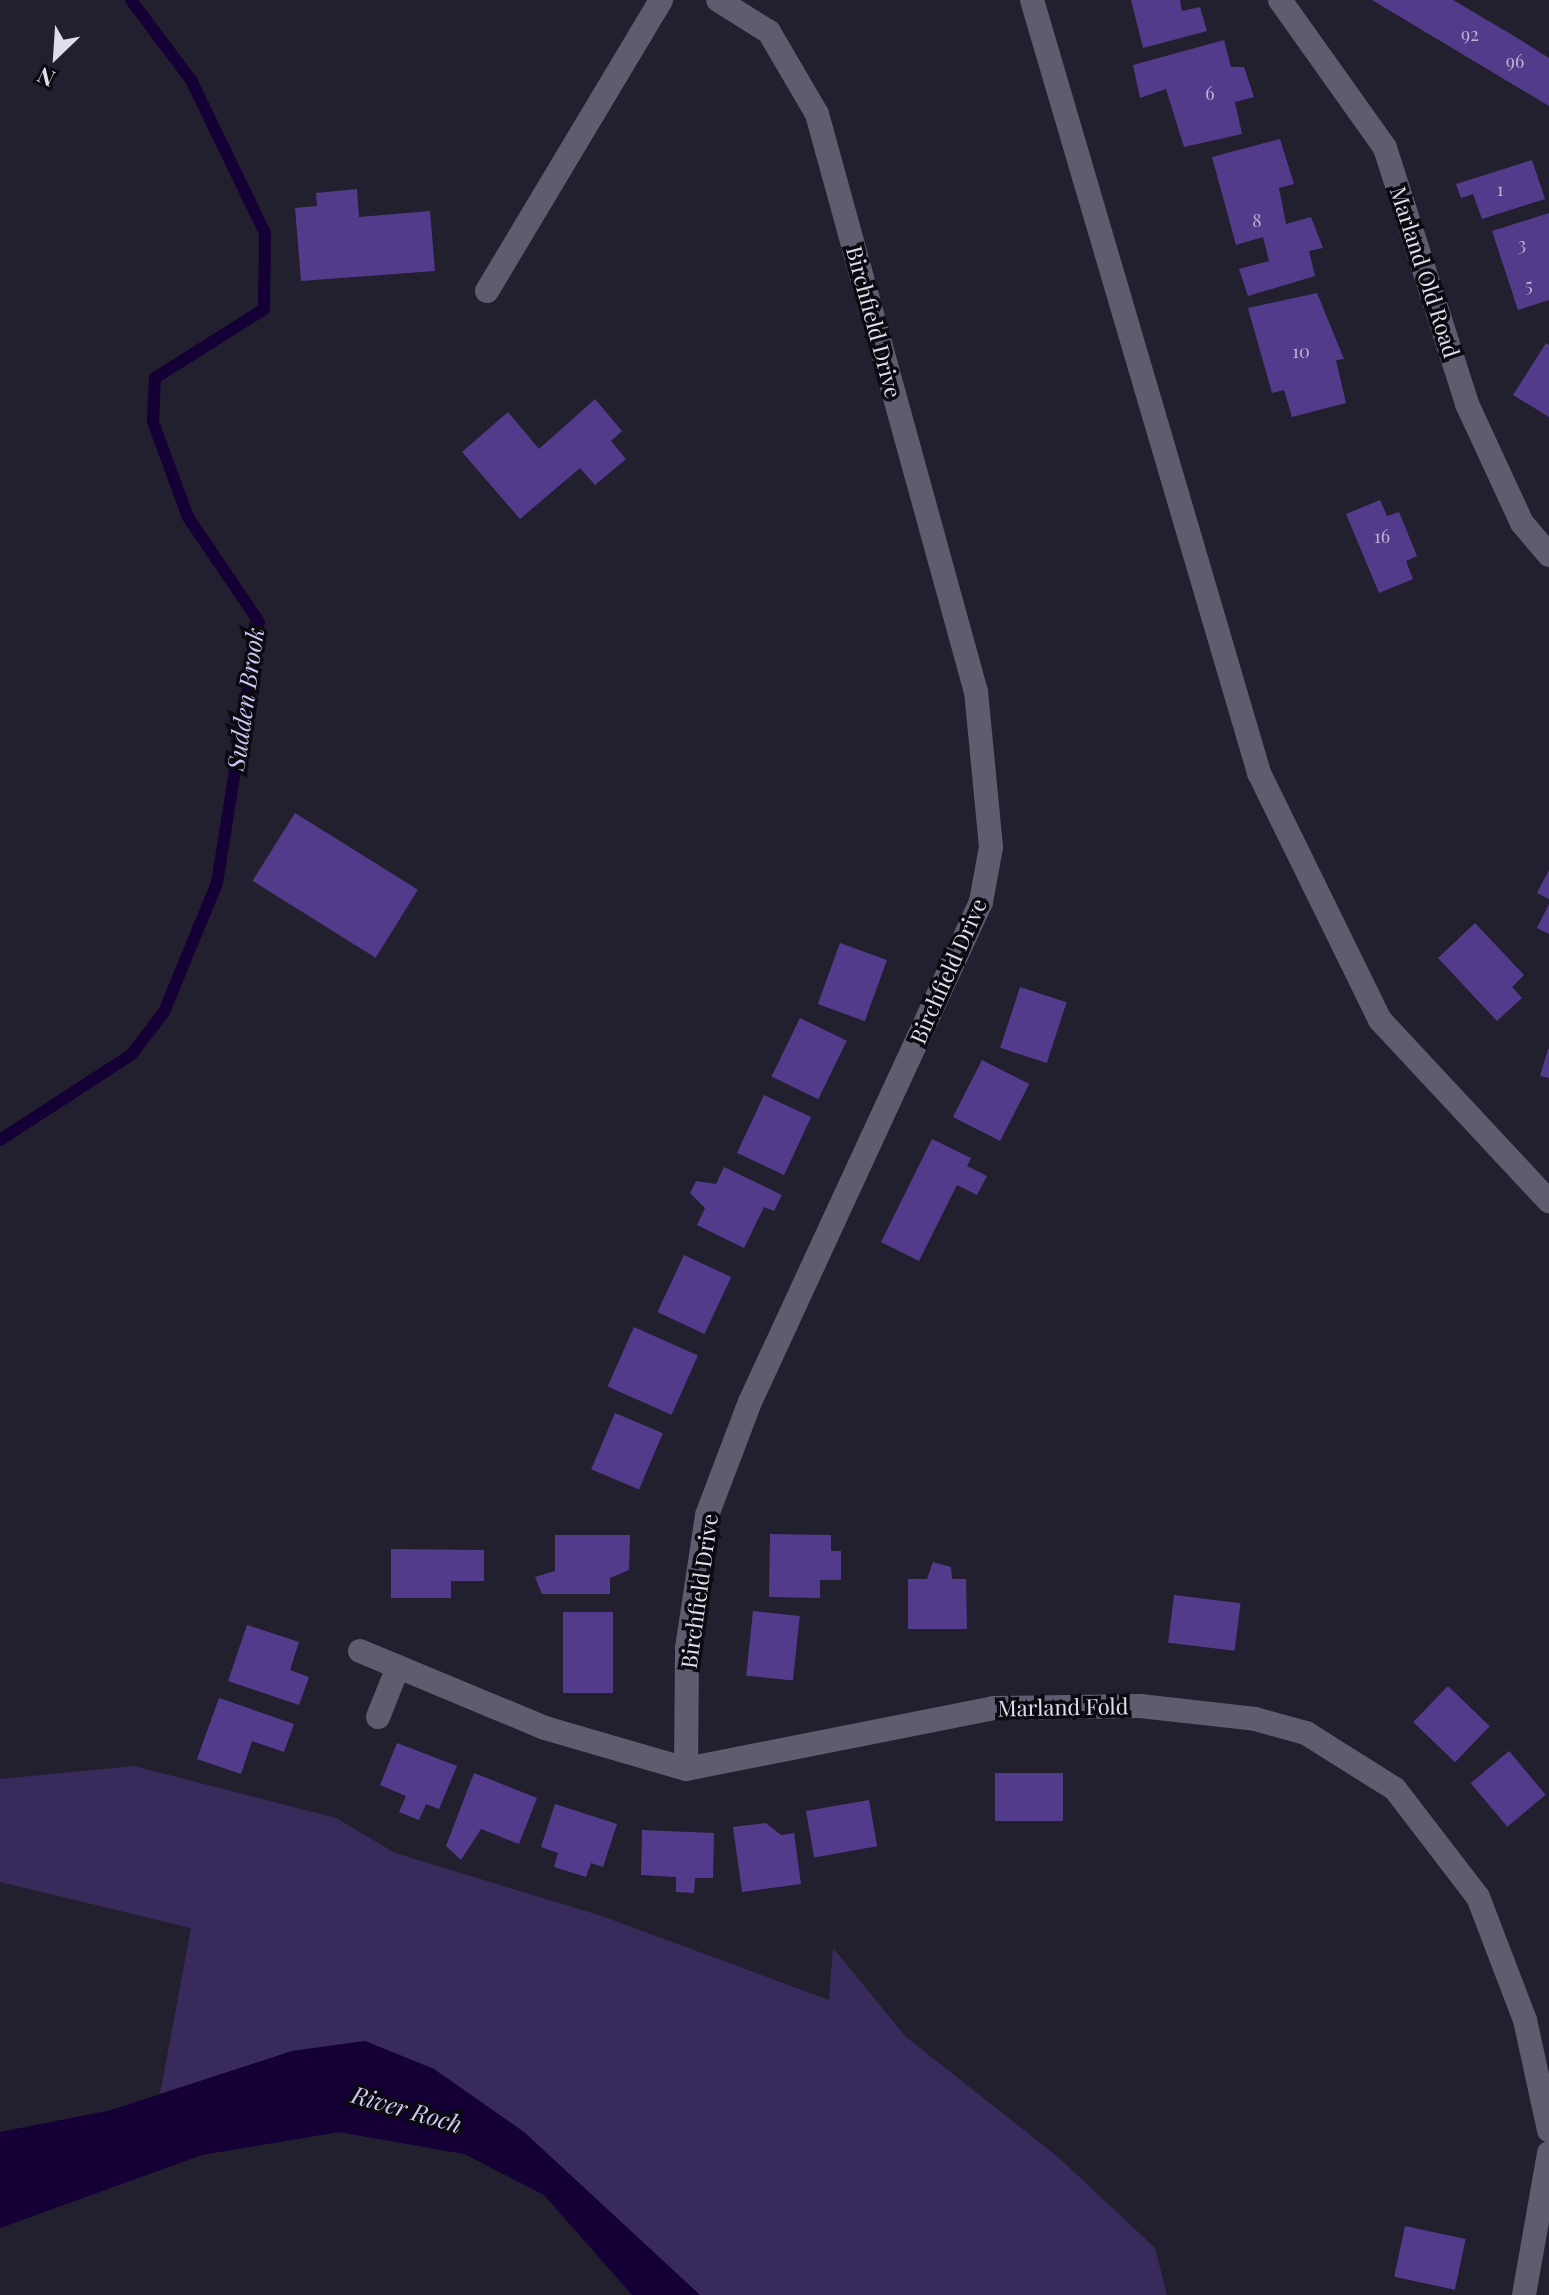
<!DOCTYPE html>
<style>
body{margin:0}
#map{position:relative;width:1549px;height:2295px;overflow:hidden;background:#221f2f;font-family:"Playfair Display",serif}
div>[style]{position:absolute}
.green>*{inset:0;background:#382b5b}
.water>*{inset:0;background:#150036}
.stream>*{height:12px;margin:-6px;padding:0 6px;transform-origin:6px;border-radius:6px;background:#150036}
.building>*{inset:0;background:#533b8c;transform-origin:0 0}
.minor>*{height:24px;margin:-12px;padding:0 12px;transform-origin:12px;border-radius:12px;background:#605c70}
span{translate:-50% -50%;white-space:nowrap;text-align:center;line-height:1.15;-webkit-text-stroke:7px #0b0a11;paint-order:stroke}
.number-label{font-size:18px;color:#bdb4d2}
.number-label span{-webkit-text-stroke-width:0}
.street-label{font-size:22px;color:#e0dde9}
.water-label{font-size:24px;color:#cec5f3;font-style:italic}
.north{position:absolute;left:16px;top:16px;width:80px;height:80px;-webkit-text-stroke:6px #0b0a11;paint-order:stroke;rotate:205deg;font-size:22px;font-weight:700;line-height:32px;text-align:center;color:#e0dde9}
.north::after{content:'';display:block;margin:auto;width:28px;height:36px;background:#e0dde9;clip-path:polygon(50% 0,100% 100%,50% 72%,0 100%)}
</style>
<div id="map">
<div class="green">
<div style="clip-path:polygon(134px 1766px,336px 1818px,395px 1853px,602px 1916px,829px 2000px,833px 1948px,906px 2037px,1058px 2157px,1155px 2248px,1167px 2295px,700px 2295px,524px 2132px,434px 2069px,365px 2041px,292px 2051px,160px 2094px,191px 1928px,0 1882px,0 1779px)"></div>
</div>
<div class="water">
<div style="clip-path:polygon(365px 2041px,434px 2069px,524px 2132px,700px 2295px,632px 2295px,544px 2195px,464px 2154px,339px 2132px,202px 2155px,0 2228px,0 2132px,111px 2110px,292px 2051px)"></div>
</div>
<div class="stream">
<div style="left:0;top:1140px;width:156px;rotate:-33deg"></div>
<div style="left:131px;top:1055px;width:54px;rotate:-52.5deg"></div>
<div style="left:164px;top:1012px;width:139px;rotate:-67.7deg"></div>
<div style="left:217px;top:883px;width:264px;rotate:-80.9deg"></div>
<div style="left:259px;top:622px;width:127px;rotate:-124.1deg"></div>
<div style="left:188px;top:517px;width:101px;rotate:-110.2deg"></div>
<div style="left:153px;top:422px;width:44px;rotate:-87.4deg"></div>
<div style="left:155px;top:378px;width:129px;rotate:-32.3deg"></div>
<div style="left:264px;top:309px;width:76px;rotate:-89.2deg"></div>
<div style="left:265px;top:233px;width:170px;rotate:-115.8deg"></div>
<div style="left:191px;top:80px;width:100px;rotate:-126.9deg"></div>
</div>
<div class="building">
<div style="clip-path:polygon(1131px 0,1180px 0,1182px 11px,1200px 7px,1207px 31px,1143px 48px)"></div>
<div style="clip-path:polygon(1372px 0,1453px 0,1514px 36px,1549px 58px,1549px 106px)"></div>
<div style="clip-path:polygon(1224px 40px,1231px 67px,1244px 67px,1254px 97px,1235px 102px,1242px 134px,1184px 147px,1166px 89px,1140px 98px,1133px 65px)"></div>
<div style="clip-path:polygon(1280px 139px,1294px 184px,1279px 188px,1286px 224px,1311px 217px,1323px 248px,1309px 251px,1315px 276px,1248px 296px,1239px 269px,1269px 261px,1263px 237px,1236px 245px,1212px 157px)"></div>
<div style="clip-path:polygon(1532px 160px,1545px 199px,1482px 219px,1473px 194px,1461px 198px,1456px 184px)"></div>
<div style="clip-path:polygon(357px 189px,359px 217px,430px 211px,435px 271px,301px 281px,295px 208px,317px 206px,316px 193px)"></div>
<div style="clip-path:polygon(1549px 213px,1549px 300px,1518px 310px,1492px 231px)"></div>
<div style="clip-path:polygon(1317px 293px,1344px 359px,1336px 360px,1346px 403px,1292px 417px,1284px 390px,1272px 393px,1248px 308px)"></div>
<div style="clip-path:polygon(1546px 343px,1549px 345px,1549px 417px,1513px 395px)"></div>
<div style="clip-path:polygon(595px 399px,622px 431px,611px 441px,626px 459px,595px 485px,580px 468px,520px 519px,462px 452px,508px 412px,539px 449px)"></div>
<div style="clip-path:polygon(1380px 500px,1387px 516px,1399px 512px,1417px 556px,1406px 561px,1413px 579px,1379px 593px,1346px 514px)"></div>
<div style="left:295px;top:813px;width:145px;height:80px;rotate:32deg"></div>
<div style="clip-path:polygon(1549px 870px,1549px 899px,1537px 893px)"></div>
<div style="clip-path:polygon(1549px 904px,1549px 934px,1537px 928px)"></div>
<div style="clip-path:polygon(1475px 923px,1524px 975px,1512px 987px,1522px 998px,1497px 1021px,1438px 958px)"></div>
<div style="left:840px;top:943px;width:50px;height:65px;rotate:20deg"></div>
<div style="left:1020px;top:987px;width:49px;height:64px;rotate:18deg"></div>
<div style="left:800px;top:1018px;width:52px;height:65px;rotate:26deg"></div>
<div style="clip-path:polygon(1548px 1049px,1549px 1049px,1549px 1078px,1540px 1076px)"></div>
<div style="left:982px;top:1060px;width:53px;height:64px;rotate:27deg"></div>
<div style="left:764px;top:1095px;width:52px;height:64px;rotate:25deg"></div>
<div style="clip-path:polygon(932px 1139px,971px 1158px,967px 1166px,987px 1176px,977px 1195px,957px 1185px,919px 1261px,881px 1242px)"></div>
<div style="clip-path:polygon(724px 1167px,782px 1195px,774px 1211px,764px 1207px,744px 1248px,697px 1225px,705px 1208px,690px 1193px,696px 1181px,716px 1184px)"></div>
<div style="left:684px;top:1255px;width:52px;height:63px;rotate:25deg"></div>
<div style="left:634px;top:1327px;width:70px;height:65px;rotate:24deg"></div>
<div style="left:615px;top:1413px;width:52px;height:61px;rotate:23deg"></div>
<div style="clip-path:polygon(770px 1534px,831px 1535px,831px 1551px,841px 1551px,841px 1580px,820px 1580px,820px 1598px,769px 1597px)"></div>
<div style="clip-path:polygon(555px 1535px,630px 1535px,629px 1570px,610px 1578px,610px 1594px,542px 1594px,535px 1577px,555px 1571px)"></div>
<div style="clip-path:polygon(391px 1549px,484px 1550px,484px 1581px,451px 1581px,451px 1598px,391px 1598px)"></div>
<div style="clip-path:polygon(933px 1562px,951px 1567px,952px 1579px,966px 1579px,967px 1629px,908px 1629px,908px 1579px,927px 1579px)"></div>
<div style="left:1174px;top:1595px;width:67px;height:48px;rotate:7deg"></div>
<div style="left:753px;top:1611px;width:47px;height:65px;rotate:6deg"></div>
<div style="left:563px;top:1612px;width:50px;height:81px"></div>
<div style="clip-path:polygon(247px 1625px,299px 1642px,290px 1670px,309px 1677px,299px 1705px,228px 1681px)"></div>
<div style="left:1448px;top:1686px;width:58px;height:50px;rotate:44deg"></div>
<div style="clip-path:polygon(219px 1698px,294px 1724px,284px 1752px,252px 1741px,241px 1774px,197px 1759px)"></div>
<div style="clip-path:polygon(397px 1743px,457px 1766px,439px 1809px,426px 1804px,419px 1820px,399px 1812px,406px 1796px,380px 1785px)"></div>
<div style="left:1509px;top:1751px;width:57px;height:50px;rotate:50deg"></div>
<div style="clip-path:polygon(474px 1773px,537px 1798px,519px 1844px,481px 1829px,461px 1860px,446px 1846px)"></div>
<div style="left:995px;top:1773px;width:68px;height:48px"></div>
<div style="left:869px;top:1800px;width:47px;height:64px;rotate:80deg"></div>
<div style="clip-path:polygon(555px 1804px,617px 1824px,603px 1867px,591px 1863px,586px 1877px,554px 1867px,558px 1853px,541px 1847px)"></div>
<div style="clip-path:polygon(766px 1823px,781px 1835px,794px 1833px,801px 1884px,742px 1892px,733px 1827px)"></div>
<div style="clip-path:polygon(642px 1830px,714px 1833px,713px 1878px,695px 1878px,694px 1893px,676px 1892px,676px 1877px,641px 1875px)"></div>
<div style="left:1405px;top:2226px;width:62px;height:52px;rotate:12deg"></div>
</div>
<div class="minor">
<div style="left:1032px;top:0;width:806px;rotate:73.63deg"></div>
<div style="left:1259px;top:773px;width:275px;rotate:63.9deg"></div>
<div style="left:1380px;top:1020px;width:248px;rotate:47deg"></div>
<div style="left:1280px;top:0;width:181px;rotate:54.6deg"></div>
<div style="left:1385px;top:148px;width:269px;rotate:72.2deg"></div>
<div style="left:1467px;top:404px;width:131px;rotate:65.2deg"></div>
<div style="left:1522px;top:523px;width:42px;rotate:49.8deg"></div>
<div style="left:487px;top:291px;width:339px;rotate:-59.1deg"></div>
<div style="left:360px;top:1651px;width:200px;rotate:22.6deg"></div>
<div style="left:545px;top:1728px;width:147px;rotate:16.2deg"></div>
<div style="left:686px;top:1769px;width:313px;rotate:-11.2deg"></div>
<div style="left:993px;top:1708px;width:147px;rotate:-0.8deg"></div>
<div style="left:1140px;top:1706px;width:116px;rotate:6.4deg"></div>
<div style="left:1255px;top:1719px;width:53px;rotate:15.4deg"></div>
<div style="left:1306px;top:1733px;width:105px;rotate:32.2deg"></div>
<div style="left:1395px;top:1789px;width:136px;rotate:52.5deg"></div>
<div style="left:1478px;top:1897px;width:132px;rotate:69.1deg"></div>
<div style="left:1525px;top:2020px;width:113px;rotate:77.7deg"></div>
<div style="left:378px;top:1717px;width:54px;rotate:-68.2deg"></div>
<div style="left:686px;top:1769px;width:121px;rotate:-89.5deg"></div>
<div style="left:687px;top:1648px;width:134px;rotate:-81.4deg"></div>
<div style="left:707px;top:1515px;width:121px;rotate:-69.2deg"></div>
<div style="left:750px;top:1402px;width:551px;rotate:-65.2deg"></div>
<div style="left:981px;top:902px;width:56px;rotate:-79.7deg"></div>
<div style="left:991px;top:847px;width:156px;rotate:-95.5deg"></div>
<div style="left:976px;top:692px;width:599px;rotate:-105.38deg"></div>
<div style="left:817px;top:114px;width:95px;rotate:-120.3deg"></div>
<div style="left:769px;top:32px;width:60px;rotate:-147.9deg"></div>
<div style="left:1524px;top:2295px;width:144px;rotate:-80deg"></div>
</div>
<div class="number-label">
<span style="left:1470px;top:34px">92</span>
<span style="left:1515px;top:61px">96</span>
<span style="left:1210px;top:93px">6</span>
<span style="left:1500px;top:189px">1</span>
<span style="left:1257px;top:220px">8</span>
<span style="left:1522px;top:244px">3</span>
<span style="left:1529px;top:285px">5</span>
<span style="left:1301px;top:351px">10</span>
<span style="left:1382px;top:536px">16</span>
</div>
<div class="street-label">
<span style="left:1425px;top:272px;rotate:72deg">Marland Old Road</span>
<span style="left:874px;top:322px;rotate:75deg">Birchfield Drive</span>
<span style="left:948px;top:971px;rotate:-66deg">Birchfield Drive</span>
<span style="left:699px;top:1591px;rotate:-82deg">Birchfield Drive</span>
<span style="left:1063px;top:1707px;rotate:-1deg">Marland Fold</span>
</div>
<div class="water-label">
<span style="left:245px;top:699px;rotate:-82deg">Sudden Brook</span>
<span style="left:407px;top:2109px;rotate:16deg">River Roch</span>
</div>
<div class="north">N</div>
</div>
